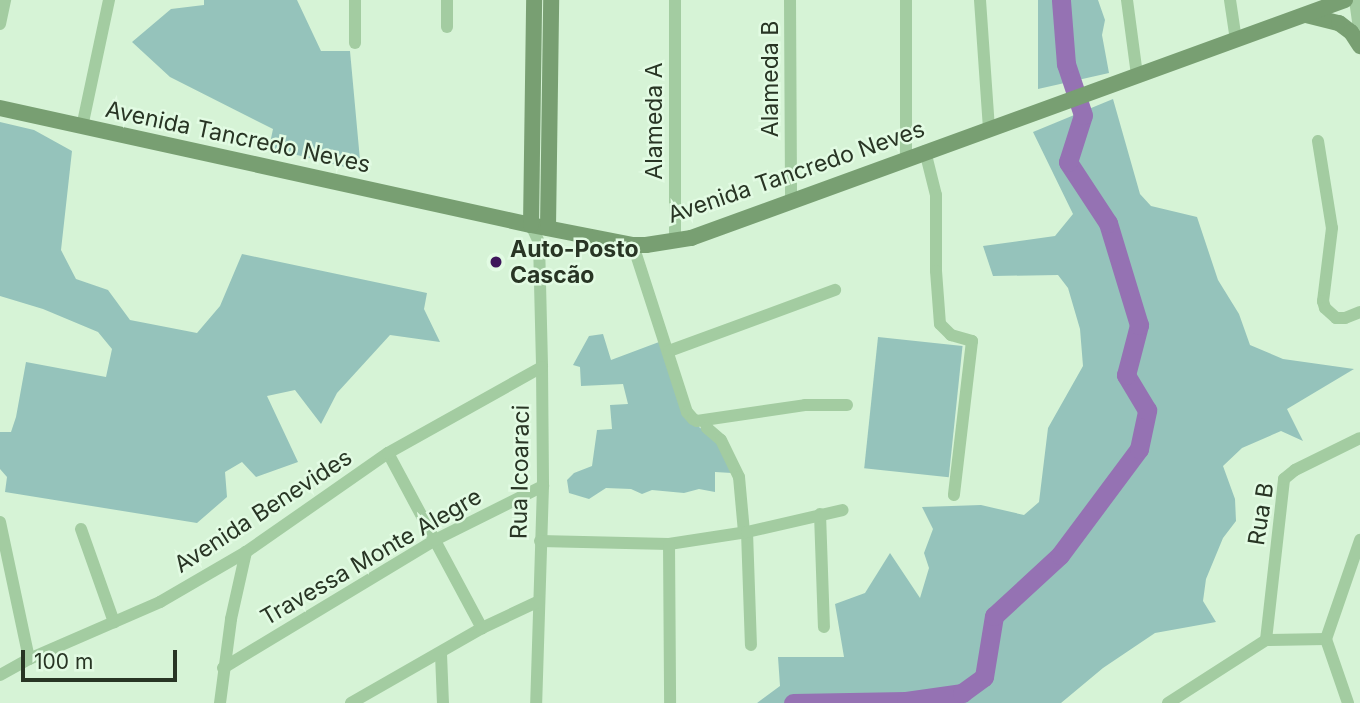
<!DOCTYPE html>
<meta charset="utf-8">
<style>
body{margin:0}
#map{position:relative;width:1360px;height:703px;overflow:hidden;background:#d6f3d6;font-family:Inter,sans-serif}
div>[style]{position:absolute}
.green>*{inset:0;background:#95c3bb;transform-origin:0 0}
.river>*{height:19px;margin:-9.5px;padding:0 9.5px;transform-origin:9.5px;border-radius:9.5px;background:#9572b3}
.street>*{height:12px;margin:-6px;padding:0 6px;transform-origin:6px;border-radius:6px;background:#a3cca1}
.secondary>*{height:16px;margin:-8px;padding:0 8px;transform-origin:8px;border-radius:8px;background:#789f72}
.dots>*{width:19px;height:19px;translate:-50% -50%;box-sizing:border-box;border:4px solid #e2fbe3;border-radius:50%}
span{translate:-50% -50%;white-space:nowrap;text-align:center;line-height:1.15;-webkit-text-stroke:5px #e2fbe3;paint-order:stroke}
.street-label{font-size:23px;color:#283524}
.poi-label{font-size:23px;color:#283524;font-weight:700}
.left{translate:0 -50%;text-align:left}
.scale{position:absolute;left:21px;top:650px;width:156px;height:32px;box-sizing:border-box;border:4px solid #283524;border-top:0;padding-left:9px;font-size:21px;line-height:24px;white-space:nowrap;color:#283524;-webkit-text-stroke:5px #e2fbe3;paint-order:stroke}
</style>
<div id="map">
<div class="green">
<div style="clip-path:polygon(204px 0,297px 0,321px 51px,350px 51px,361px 171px,269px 148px,273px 129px,170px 77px,132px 42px,171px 9px,204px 5px)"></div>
<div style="clip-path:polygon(1038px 0,1098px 0,1105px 20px,1102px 35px,1109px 73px,1038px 89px)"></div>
<div style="clip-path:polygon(1113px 99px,1140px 194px,1151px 206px,1197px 217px,1218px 280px,1239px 314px,1250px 345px,1283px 359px,1354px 369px,1287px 409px,1303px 441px,1281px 431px,1242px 448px,1223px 466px,1235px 499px,1236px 521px,1223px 538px,1206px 579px,1203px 601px,1216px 622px,1155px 633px,1103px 668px,1061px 703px,757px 703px,780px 686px,778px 657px,844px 657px,835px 604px,865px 593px,890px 553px,920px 598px,929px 568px,924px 553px,933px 529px,922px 507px,981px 505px,1024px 515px,1039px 502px,1048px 428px,1083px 366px,1080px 329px,1068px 288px,1058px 275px,993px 276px,983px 246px,1055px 236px,1073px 214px,1033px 132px)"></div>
<div style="clip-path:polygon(0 122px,34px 130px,72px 151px,61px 250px,76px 279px,108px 290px,130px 320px,197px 333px,220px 306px,242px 254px,427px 293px,424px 309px,440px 342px,390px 335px,337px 393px,321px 424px,295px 390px,267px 396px,298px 462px,256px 477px,242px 462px,225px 472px,227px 497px,197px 523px,5px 492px,7px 477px,0 469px,0 432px,11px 432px,16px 417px,26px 362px,106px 377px,112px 349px,98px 332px,43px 309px,0 296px)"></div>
<div style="clip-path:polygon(603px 334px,611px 360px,659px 342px,699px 427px,715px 439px,732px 473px,715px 472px,715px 492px,699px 489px,684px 493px,652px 490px,642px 494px,631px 489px,606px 488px,589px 499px,569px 493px,567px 480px,574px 473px,592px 466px,597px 430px,612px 429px,610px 405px,628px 404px,623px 384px,581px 386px,580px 367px,573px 365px,589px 336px)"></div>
<div style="left:878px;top:337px;width:85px;height:132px;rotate:6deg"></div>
</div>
<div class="river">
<div style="left:793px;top:703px;width:113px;rotate:-1deg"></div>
<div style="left:906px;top:701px;width:57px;rotate:-8.1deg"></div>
<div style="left:962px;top:693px;width:27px;rotate:-36deg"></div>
<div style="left:984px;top:677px;width:62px;rotate:-80.7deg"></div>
<div style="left:994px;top:616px;width:90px;rotate:-42.7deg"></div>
<div style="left:1060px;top:555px;width:132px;rotate:-53.3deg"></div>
<div style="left:1139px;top:449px;width:40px;rotate:-78deg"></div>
<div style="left:1147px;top:410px;width:41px;rotate:-121deg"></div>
<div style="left:1126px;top:375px;width:52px;rotate:-75.4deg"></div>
<div style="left:1139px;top:325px;width:107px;rotate:-106.9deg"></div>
<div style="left:1108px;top:223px;width:73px;rotate:-123.3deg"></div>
<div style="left:1068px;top:162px;width:49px;rotate:-72.3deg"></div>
<div style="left:1083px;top:115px;width:54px;rotate:-108.4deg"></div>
<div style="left:1066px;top:64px;width:64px;rotate:-94.5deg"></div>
</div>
<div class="street">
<div style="left:355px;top:0;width:43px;rotate:90deg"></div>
<div style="left:447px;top:0;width:27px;rotate:90deg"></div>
<div style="left:790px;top:0;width:200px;rotate:89.7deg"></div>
<div style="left:980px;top:0;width:128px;rotate:86deg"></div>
<div style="left:1127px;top:0;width:76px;rotate:82.4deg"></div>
<div style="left:1230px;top:0;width:40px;rotate:81.5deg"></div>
<div style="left:1355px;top:0;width:36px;rotate:82deg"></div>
<div style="left:0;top:24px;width:25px;rotate:-78deg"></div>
<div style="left:82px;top:127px;width:130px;rotate:-78deg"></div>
<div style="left:1318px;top:141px;width:88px;rotate:80.9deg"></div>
<div style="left:1332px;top:228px;width:74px;rotate:97deg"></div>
<div style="left:1323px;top:301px;width:7px;rotate:74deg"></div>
<div style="left:1325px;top:308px;width:15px;rotate:42deg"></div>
<div style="left:1336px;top:318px;width:9px"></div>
<div style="left:1345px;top:318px;width:16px;rotate:-22deg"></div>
<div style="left:925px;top:151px;width:45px;rotate:76deg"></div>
<div style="left:936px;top:195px;width:76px;rotate:90deg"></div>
<div style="left:936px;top:271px;width:53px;rotate:85.7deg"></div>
<div style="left:940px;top:324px;width:16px;rotate:45deg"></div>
<div style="left:951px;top:335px;width:22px;rotate:16deg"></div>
<div style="left:972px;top:341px;width:155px;rotate:96.7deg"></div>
<div style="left:906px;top:158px;width:158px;rotate:-90deg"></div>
<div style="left:531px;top:225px;width:19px;rotate:65deg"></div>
<div style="left:539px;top:242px;width:125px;rotate:88.6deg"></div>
<div style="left:542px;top:367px;width:119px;rotate:89.5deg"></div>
<div style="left:543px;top:486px;width:217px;rotate:91.8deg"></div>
<div style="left:675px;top:241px;width:241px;rotate:-90deg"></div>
<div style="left:633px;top:245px;width:176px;rotate:72.1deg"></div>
<div style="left:687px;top:412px;width:9px;rotate:49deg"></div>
<div style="left:693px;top:419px;width:4px;rotate:27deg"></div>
<div style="left:697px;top:421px;width:109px;rotate:-8.4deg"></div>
<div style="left:805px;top:405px;width:42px"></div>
<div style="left:669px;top:351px;width:177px;rotate:-20.2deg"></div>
<div style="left:705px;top:420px;width:8px;rotate:76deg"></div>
<div style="left:707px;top:428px;width:18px;rotate:41deg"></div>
<div style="left:721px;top:440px;width:41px;rotate:64.1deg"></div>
<div style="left:739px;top:477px;width:55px;rotate:84.8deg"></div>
<div style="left:388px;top:453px;width:199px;rotate:61.8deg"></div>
<div style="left:820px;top:514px;width:113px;rotate:88deg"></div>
<div style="left:0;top:522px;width:140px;rotate:78deg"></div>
<div style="left:81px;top:529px;width:99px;rotate:70.5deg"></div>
<div style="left:747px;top:532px;width:113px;rotate:88deg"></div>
<div style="left:540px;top:541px;width:129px;rotate:1.3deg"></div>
<div style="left:669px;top:544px;width:79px;rotate:-8.7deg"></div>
<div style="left:747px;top:532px;width:98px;rotate:-12.9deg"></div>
<div style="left:669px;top:544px;width:159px;rotate:89.6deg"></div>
<div style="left:1266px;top:640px;width:162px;rotate:-83.6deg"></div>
<div style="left:1284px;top:479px;width:14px;rotate:-39deg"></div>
<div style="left:1295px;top:470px;width:72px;rotate:-26.2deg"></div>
<div style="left:441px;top:654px;width:49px;rotate:87.7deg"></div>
<div style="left:223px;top:668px;width:248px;rotate:-31.1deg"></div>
<div style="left:435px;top:540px;width:121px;rotate:-26.6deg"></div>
<div style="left:0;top:675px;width:33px;rotate:-29deg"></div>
<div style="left:29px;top:659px;width:143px;rotate:-23.5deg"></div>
<div style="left:160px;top:602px;width:99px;rotate:-30.2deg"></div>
<div style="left:246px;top:552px;width:173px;rotate:-34.9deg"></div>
<div style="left:388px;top:453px;width:176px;rotate:-29.2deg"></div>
<div style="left:220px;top:703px;width:85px;rotate:-82.5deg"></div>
<div style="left:231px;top:619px;width:69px;rotate:-77.4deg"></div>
<div style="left:351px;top:703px;width:151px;rotate:-29.8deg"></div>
<div style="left:482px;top:628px;width:63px;rotate:-25.3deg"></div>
<div style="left:1168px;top:703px;width:117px;rotate:-32.7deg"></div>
<div style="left:1266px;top:640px;width:60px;rotate:-1deg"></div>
<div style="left:1348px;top:703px;width:68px;rotate:-109deg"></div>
<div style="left:1326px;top:639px;width:105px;rotate:-71deg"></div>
</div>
<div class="secondary">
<div style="left:1306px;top:15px;width:34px;rotate:14deg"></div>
<div style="left:1339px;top:23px;width:15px;rotate:37deg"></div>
<div style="left:1351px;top:32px;width:17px;rotate:57deg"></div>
<div style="left:0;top:108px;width:544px;rotate:12.43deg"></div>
<div style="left:531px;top:225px;width:104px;rotate:11.1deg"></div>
<div style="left:633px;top:245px;width:13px"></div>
<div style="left:646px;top:245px;width:46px;rotate:-8.8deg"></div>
<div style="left:691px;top:238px;width:696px;rotate:-20deg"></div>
<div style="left:531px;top:225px;width:225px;rotate:-89.2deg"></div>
<div style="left:548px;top:228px;width:228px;rotate:-89.2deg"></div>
</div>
<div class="dots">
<div style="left:496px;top:262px;background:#3d165a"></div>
</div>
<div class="street-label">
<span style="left:770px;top:79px;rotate:-90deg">Alameda B</span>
<span style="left:654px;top:121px;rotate:-90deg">Alameda A</span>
<span style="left:238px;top:137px;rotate:12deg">Avenida Tancredo Neves</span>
<span style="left:796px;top:172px;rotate:-19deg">Avenida Tancredo Neves</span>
<span style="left:520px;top:472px;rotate:-89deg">Rua Icoaraci</span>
<span style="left:263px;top:511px;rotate:-33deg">Avenida Benevides</span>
<span style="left:1261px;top:514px;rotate:-81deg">Rua B</span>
<span style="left:371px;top:557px;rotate:-30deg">Travessa Monte Alegre</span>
</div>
<div class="poi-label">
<span class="left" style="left:510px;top:262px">Auto-Posto<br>Cascão</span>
</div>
<div class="scale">100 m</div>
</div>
